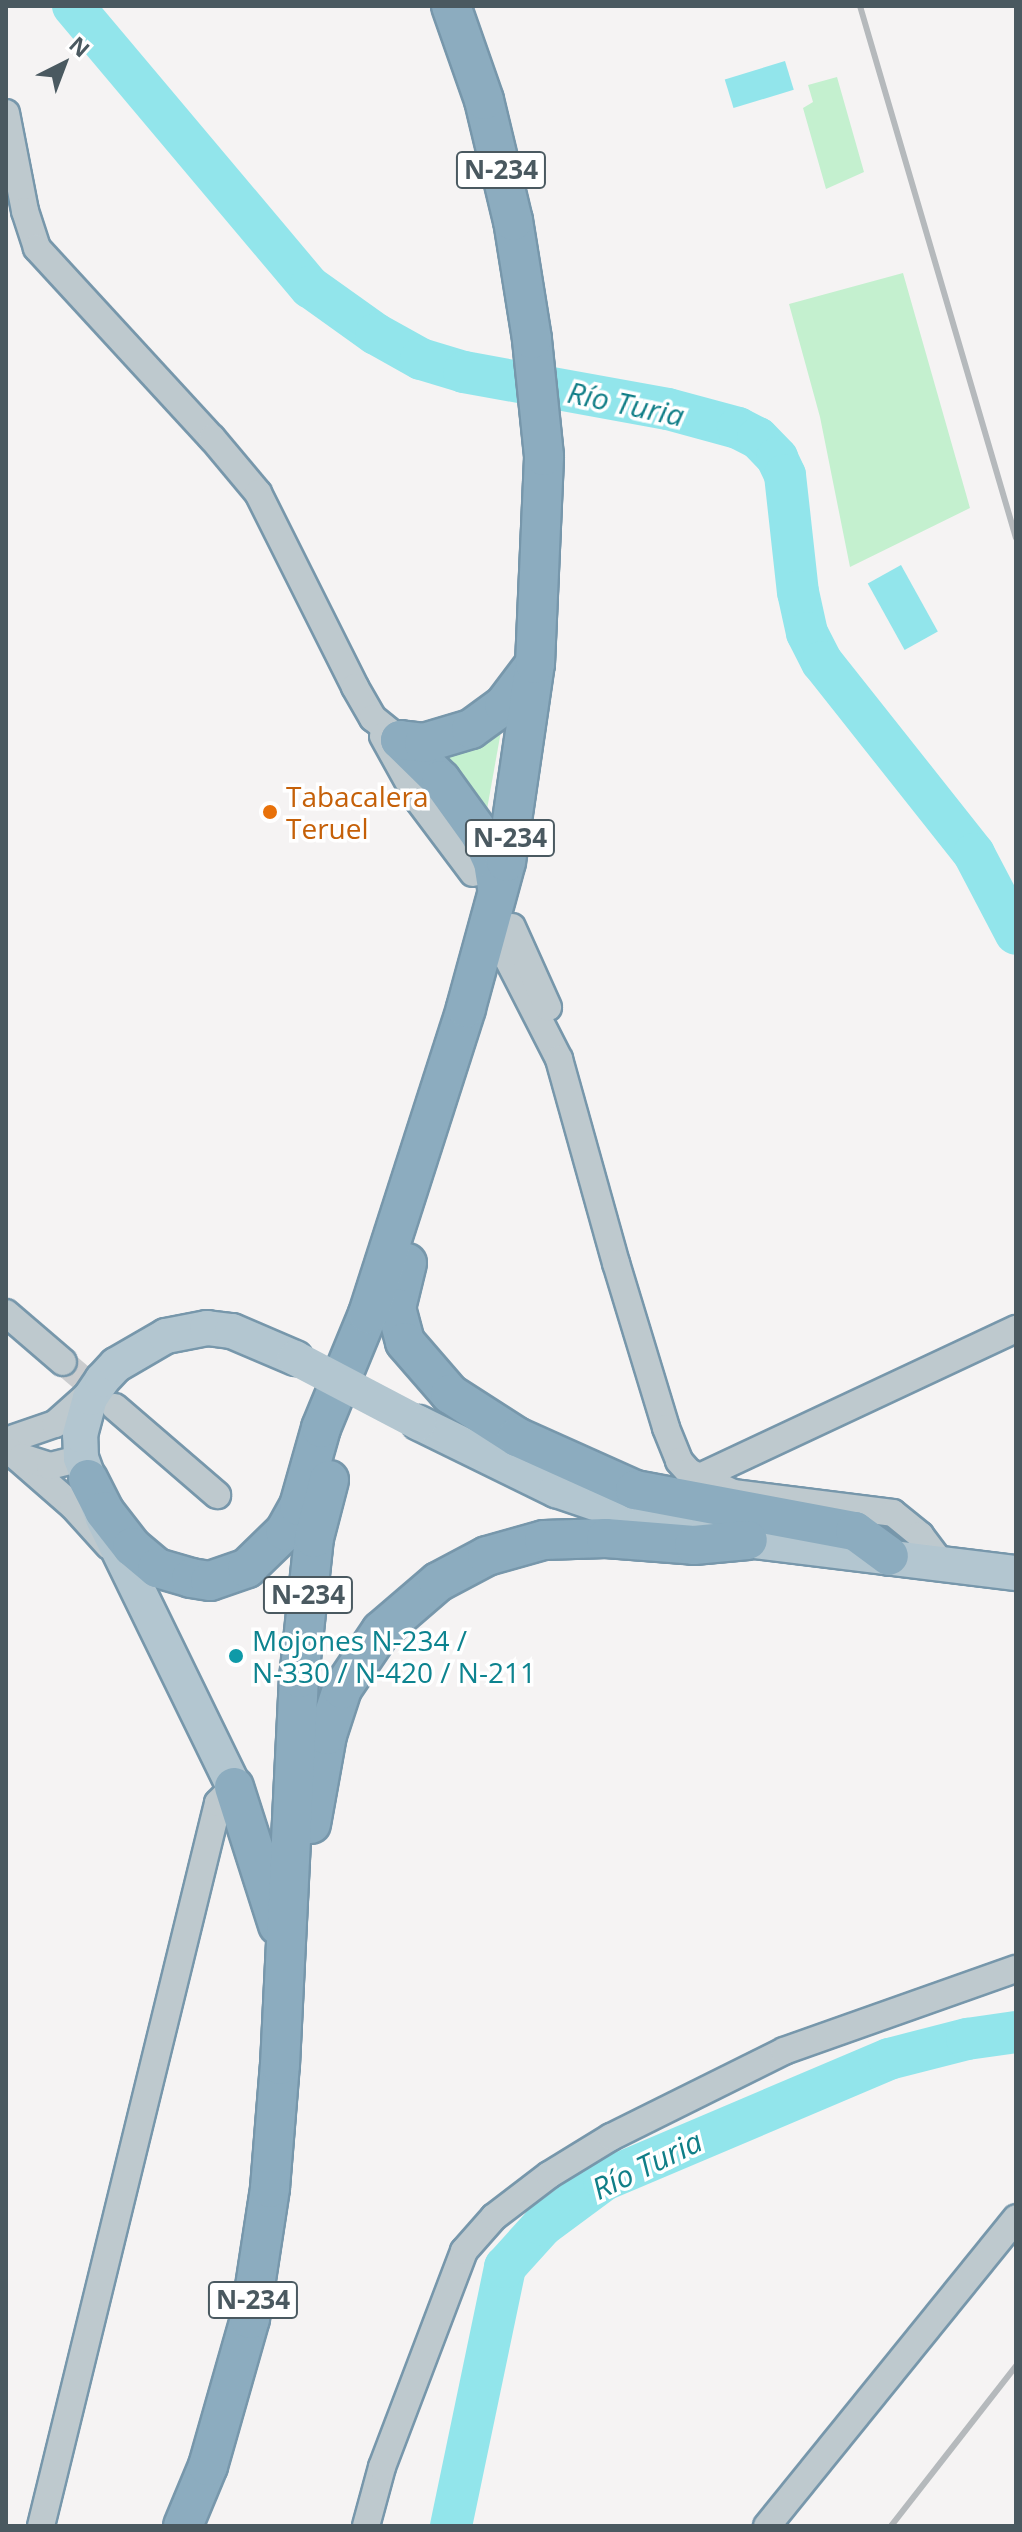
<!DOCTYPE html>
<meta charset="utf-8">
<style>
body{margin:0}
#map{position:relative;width:1022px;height:2532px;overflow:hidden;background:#f5f3f3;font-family:"Open Sans",sans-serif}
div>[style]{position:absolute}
.green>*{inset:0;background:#c4f0cf}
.water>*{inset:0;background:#92e5eb;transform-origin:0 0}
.river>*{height:42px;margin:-21px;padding:0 21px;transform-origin:21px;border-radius:21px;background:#92e5eb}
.minor-tunnel>*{height:26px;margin-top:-13px;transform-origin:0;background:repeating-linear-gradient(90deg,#caccce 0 26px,transparent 0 39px)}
.roads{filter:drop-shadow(2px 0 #7797ab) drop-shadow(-2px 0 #7797ab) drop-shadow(0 2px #7797ab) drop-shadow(0 -2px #7797ab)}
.minor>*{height:26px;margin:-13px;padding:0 13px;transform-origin:13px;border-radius:13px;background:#bec9ce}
.major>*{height:34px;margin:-17px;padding:0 17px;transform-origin:17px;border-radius:17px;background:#b3c6d0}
.highway>*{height:38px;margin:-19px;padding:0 19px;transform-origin:19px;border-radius:19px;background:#8cacbf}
.rail>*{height:6px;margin:-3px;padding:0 3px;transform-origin:3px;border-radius:3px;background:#b5b9bc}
.major-bridge>*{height:34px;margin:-17px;padding:0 17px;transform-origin:17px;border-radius:17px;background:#b3c6d0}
.dots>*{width:22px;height:22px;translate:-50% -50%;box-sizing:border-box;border:4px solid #fff;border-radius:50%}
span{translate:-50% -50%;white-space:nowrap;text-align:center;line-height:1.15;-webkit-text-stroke:7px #fff;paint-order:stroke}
.shield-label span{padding:2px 6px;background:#fff;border:2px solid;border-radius:6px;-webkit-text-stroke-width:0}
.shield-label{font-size:26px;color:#4a5960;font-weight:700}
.food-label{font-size:28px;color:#c56008}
.left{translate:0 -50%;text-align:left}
.culture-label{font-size:28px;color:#0d838f}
.water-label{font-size:30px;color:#107e87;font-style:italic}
.frame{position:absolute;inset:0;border:8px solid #4a5960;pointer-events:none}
.north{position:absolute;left:24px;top:24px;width:80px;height:80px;-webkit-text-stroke:6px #fff;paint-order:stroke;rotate:42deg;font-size:22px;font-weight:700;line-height:32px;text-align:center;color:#4a5960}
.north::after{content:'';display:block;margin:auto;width:28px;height:36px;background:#4a5960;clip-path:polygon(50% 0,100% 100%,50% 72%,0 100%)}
</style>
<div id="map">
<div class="green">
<div style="clip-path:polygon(837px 77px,864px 172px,826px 189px,803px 108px,813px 102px,808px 85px)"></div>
<div style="clip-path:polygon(903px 273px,970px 508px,850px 567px,820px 417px,789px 304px)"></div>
<div style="clip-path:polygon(499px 728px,501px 731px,486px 815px,431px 753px)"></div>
</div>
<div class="water">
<div style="left:785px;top:61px;width:30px;height:63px;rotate:73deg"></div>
<div style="left:901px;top:565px;width:76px;height:38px;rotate:61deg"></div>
</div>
<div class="river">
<div style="left:73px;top:6px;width:368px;rotate:49.9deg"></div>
<div style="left:310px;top:287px;width:81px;rotate:35.5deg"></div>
<div style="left:376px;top:334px;width:51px;rotate:29.1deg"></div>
<div style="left:421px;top:359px;width:45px;rotate:16.8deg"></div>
<div style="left:464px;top:372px;width:207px;rotate:10.3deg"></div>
<div style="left:668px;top:409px;width:73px;rotate:15.2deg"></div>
<div style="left:738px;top:428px;width:22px;rotate:27deg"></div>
<div style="left:758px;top:438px;width:28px;rotate:46deg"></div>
<div style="left:777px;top:458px;width:19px;rotate:65deg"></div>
<div style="left:785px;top:475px;width:118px;rotate:83.7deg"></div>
<div style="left:798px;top:592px;width:42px;rotate:77.6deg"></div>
<div style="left:807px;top:633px;width:33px;rotate:63deg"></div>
<div style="left:822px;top:662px;width:245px;rotate:51.6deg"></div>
<div style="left:974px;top:854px;width:90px;rotate:62.3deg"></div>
<div style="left:451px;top:2526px;width:265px;rotate:-78.2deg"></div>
<div style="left:505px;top:2267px;width:57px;rotate:-47.9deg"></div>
<div style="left:543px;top:2225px;width:76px;rotate:-36.4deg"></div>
<div style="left:604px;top:2180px;width:310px;rotate:-23deg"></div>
<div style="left:889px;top:2059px;width:81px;rotate:-14.4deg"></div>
<div style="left:967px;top:2039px;width:49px;rotate:-8.1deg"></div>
</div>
<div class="minor-tunnel">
<div style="left:63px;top:1362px;width:60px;rotate:40.3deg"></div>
</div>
<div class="roads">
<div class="minor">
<div style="left:6px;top:113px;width:100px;rotate:79deg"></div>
<div style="left:25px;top:211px;width:39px;rotate:72deg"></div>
<div style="left:37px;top:248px;width:258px;rotate:47.4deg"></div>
<div style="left:212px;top:438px;width:72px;rotate:50.1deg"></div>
<div style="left:258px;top:493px;width:217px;rotate:63.4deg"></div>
<div style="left:355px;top:687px;width:36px;rotate:60deg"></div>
<div style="left:373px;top:718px;width:35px;rotate:39deg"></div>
<div style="left:383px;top:736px;width:74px;rotate:61deg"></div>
<div style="left:419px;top:801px;width:90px;rotate:53.1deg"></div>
<div style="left:490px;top:924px;width:152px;rotate:62.9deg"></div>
<div style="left:559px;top:1059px;width:212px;rotate:74.4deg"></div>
<div style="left:616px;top:1263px;width:172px;rotate:73.1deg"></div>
<div style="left:666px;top:1428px;width:35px;rotate:68deg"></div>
<div style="left:679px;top:1461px;width:15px;rotate:48deg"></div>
<div style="left:689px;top:1472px;width:49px;rotate:25.5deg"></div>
<div style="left:733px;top:1493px;width:161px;rotate:7.1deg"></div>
<div style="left:893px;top:1513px;width:35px;rotate:39deg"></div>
<div style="left:920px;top:1535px;width:36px;rotate:53deg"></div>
<div style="left:512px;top:927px;width:88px;rotate:65.8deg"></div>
<div style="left:6px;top:1313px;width:75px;rotate:40.7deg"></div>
<div style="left:115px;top:1407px;width:135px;rotate:40.8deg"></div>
<div style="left:14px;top:1438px;width:43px;rotate:-18.9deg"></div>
<div style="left:55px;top:1424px;width:50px;rotate:-41.7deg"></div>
<div style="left:11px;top:1452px;width:82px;rotate:41.1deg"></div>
<div style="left:73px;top:1506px;width:54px;rotate:48deg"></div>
<div style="left:22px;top:1457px;width:29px;rotate:18deg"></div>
<div style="left:50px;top:1466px;width:32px;rotate:-14deg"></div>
<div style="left:702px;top:1476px;width:347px;rotate:-25.1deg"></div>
<div style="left:41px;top:2526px;width:744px;rotate:-76.24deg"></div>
<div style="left:218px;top:1803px;width:23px;rotate:-45deg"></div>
<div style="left:366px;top:2526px;width:61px;rotate:-74.8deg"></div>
<div style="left:382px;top:2467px;width:231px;rotate:-69.2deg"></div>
<div style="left:464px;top:2251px;width:45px;rotate:-48.6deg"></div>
<div style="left:494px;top:2217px;width:69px;rotate:-37.4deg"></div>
<div style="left:549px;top:2175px;width:73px;rotate:-31.5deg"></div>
<div style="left:611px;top:2137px;width:193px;rotate:-26.4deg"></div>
<div style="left:784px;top:2051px;width:246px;rotate:-19.5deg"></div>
<div style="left:767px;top:2526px;width:396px;rotate:-51deg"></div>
</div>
<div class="major">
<div style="left:419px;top:1423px;width:153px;rotate:26.1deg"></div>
<div style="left:556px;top:1490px;width:115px;rotate:18.7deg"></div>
<div style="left:665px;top:1527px;width:41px;rotate:11.3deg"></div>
<div style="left:705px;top:1535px;width:313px;rotate:7deg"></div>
<div style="left:234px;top:1787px;width:299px;rotate:-116deg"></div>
<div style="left:103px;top:1518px;width:64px;rotate:-110.1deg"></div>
<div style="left:81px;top:1458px;width:23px;rotate:-92deg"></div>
<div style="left:80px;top:1435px;width:38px;rotate:-75deg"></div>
<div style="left:90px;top:1398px;width:22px;rotate:-56deg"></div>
<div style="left:102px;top:1380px;width:21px;rotate:-47deg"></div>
<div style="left:116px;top:1365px;width:58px;rotate:-30.1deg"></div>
<div style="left:166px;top:1336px;width:42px;rotate:-11deg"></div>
<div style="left:207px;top:1328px;width:25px;rotate:7deg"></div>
<div style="left:232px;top:1331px;width:69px;rotate:23.2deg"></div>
</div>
<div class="highway">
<div style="left:400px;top:740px;width:57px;rotate:44.3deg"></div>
<div style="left:441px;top:780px;width:67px;rotate:54.2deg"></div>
<div style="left:480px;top:834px;width:31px;rotate:65deg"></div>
<div style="left:493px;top:862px;width:26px;rotate:81deg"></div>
<div style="left:400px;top:740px;width:24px;rotate:7deg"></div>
<div style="left:424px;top:743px;width:49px;rotate:-16.6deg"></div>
<div style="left:471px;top:729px;width:41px;rotate:-36deg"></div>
<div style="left:504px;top:705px;width:51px;rotate:-52.9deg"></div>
<div style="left:407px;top:1263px;width:46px;rotate:103.7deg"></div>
<div style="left:396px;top:1308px;width:35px;rotate:75deg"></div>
<div style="left:405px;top:1342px;width:69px;rotate:49.1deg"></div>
<div style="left:450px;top:1394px;width:80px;rotate:32.7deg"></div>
<div style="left:517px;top:1437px;width:129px;rotate:24.2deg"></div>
<div style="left:635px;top:1490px;width:224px;rotate:10.6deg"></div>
<div style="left:855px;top:1531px;width:42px;rotate:36.3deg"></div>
<div style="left:88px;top:1479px;width:36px;rotate:63deg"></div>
<div style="left:104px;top:1511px;width:46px;rotate:52.1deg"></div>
<div style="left:132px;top:1547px;width:33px;rotate:40deg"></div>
<div style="left:157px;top:1568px;width:35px;rotate:16deg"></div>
<div style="left:191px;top:1578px;width:19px;rotate:9deg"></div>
<div style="left:210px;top:1581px;width:39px;rotate:-19deg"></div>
<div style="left:247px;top:1568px;width:53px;rotate:-44.2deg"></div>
<div style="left:285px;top:1531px;width:29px;rotate:-61deg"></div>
<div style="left:299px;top:1506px;width:81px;rotate:-74.2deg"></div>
<div style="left:321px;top:1428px;width:123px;rotate:-67.6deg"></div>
<div style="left:368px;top:1314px;width:321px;rotate:-72.2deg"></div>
<div style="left:466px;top:1008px;width:151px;rotate:-74.7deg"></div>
<div style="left:506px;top:862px;width:200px;rotate:-81.7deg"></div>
<div style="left:535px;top:664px;width:208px;rotate:-87.5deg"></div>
<div style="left:544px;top:456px;width:118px;rotate:-95.9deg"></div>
<div style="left:532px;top:339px;width:120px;rotate:-99.1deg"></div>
<div style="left:513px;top:221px;width:124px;rotate:-103.5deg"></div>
<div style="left:484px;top:100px;width:100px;rotate:-109.3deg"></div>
<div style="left:234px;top:1787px;width:145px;rotate:72.3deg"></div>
<div style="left:311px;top:1824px;width:90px;rotate:-79.8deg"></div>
<div style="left:327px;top:1735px;width:48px;rotate:-71.9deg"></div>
<div style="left:342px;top:1689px;width:70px;rotate:-56.1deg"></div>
<div style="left:381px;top:1631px;width:75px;rotate:-40.7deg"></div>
<div style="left:438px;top:1582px;width:55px;rotate:-28deg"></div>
<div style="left:487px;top:1556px;width:59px;rotate:-15.7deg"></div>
<div style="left:544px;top:1540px;width:62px;rotate:-1.8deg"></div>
<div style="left:606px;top:1538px;width:88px;rotate:4.5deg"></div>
<div style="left:694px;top:1545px;width:54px;rotate:-5.3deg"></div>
<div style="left:183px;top:2526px;width:65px;rotate:-67.4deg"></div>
<div style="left:208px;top:2466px;width:153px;rotate:-74.1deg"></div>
<div style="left:250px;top:2319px;width:133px;rotate:-81.3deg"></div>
<div style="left:270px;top:2188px;width:123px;rotate:-85.4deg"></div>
<div style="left:280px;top:2065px;width:387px;rotate:-87.2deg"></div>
<div style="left:299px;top:1678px;width:141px;rotate:-83.9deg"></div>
<div style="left:314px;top:1538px;width:60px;rotate:-75.5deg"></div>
</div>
</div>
<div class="rail">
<div style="left:860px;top:6px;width:554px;rotate:73.66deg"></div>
<div style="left:891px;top:2526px;width:203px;rotate:-52deg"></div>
</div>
<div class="major-bridge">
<div style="left:295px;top:1358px;width:140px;rotate:27.7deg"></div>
</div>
<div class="dots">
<div style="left:270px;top:812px;background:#e8710a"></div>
<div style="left:236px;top:1656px;background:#0f9aa8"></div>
</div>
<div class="shield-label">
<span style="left:501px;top:170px">N-234</span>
<span style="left:510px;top:838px">N-234</span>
<span style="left:308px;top:1595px">N-234</span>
<span style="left:253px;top:2300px">N-234</span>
</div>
<div class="food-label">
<span class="left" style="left:286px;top:812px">Tabacalera<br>Teruel</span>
</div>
<div class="culture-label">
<span class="left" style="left:252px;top:1656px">Mojones N-234 /<br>N-330 / N-420 / N-211</span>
</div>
<div class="water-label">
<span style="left:626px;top:404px;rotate:12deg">Río Turia</span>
<span style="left:647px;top:2165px;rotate:-26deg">Río Turia</span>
</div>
<div class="frame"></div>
<div class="north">N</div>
</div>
